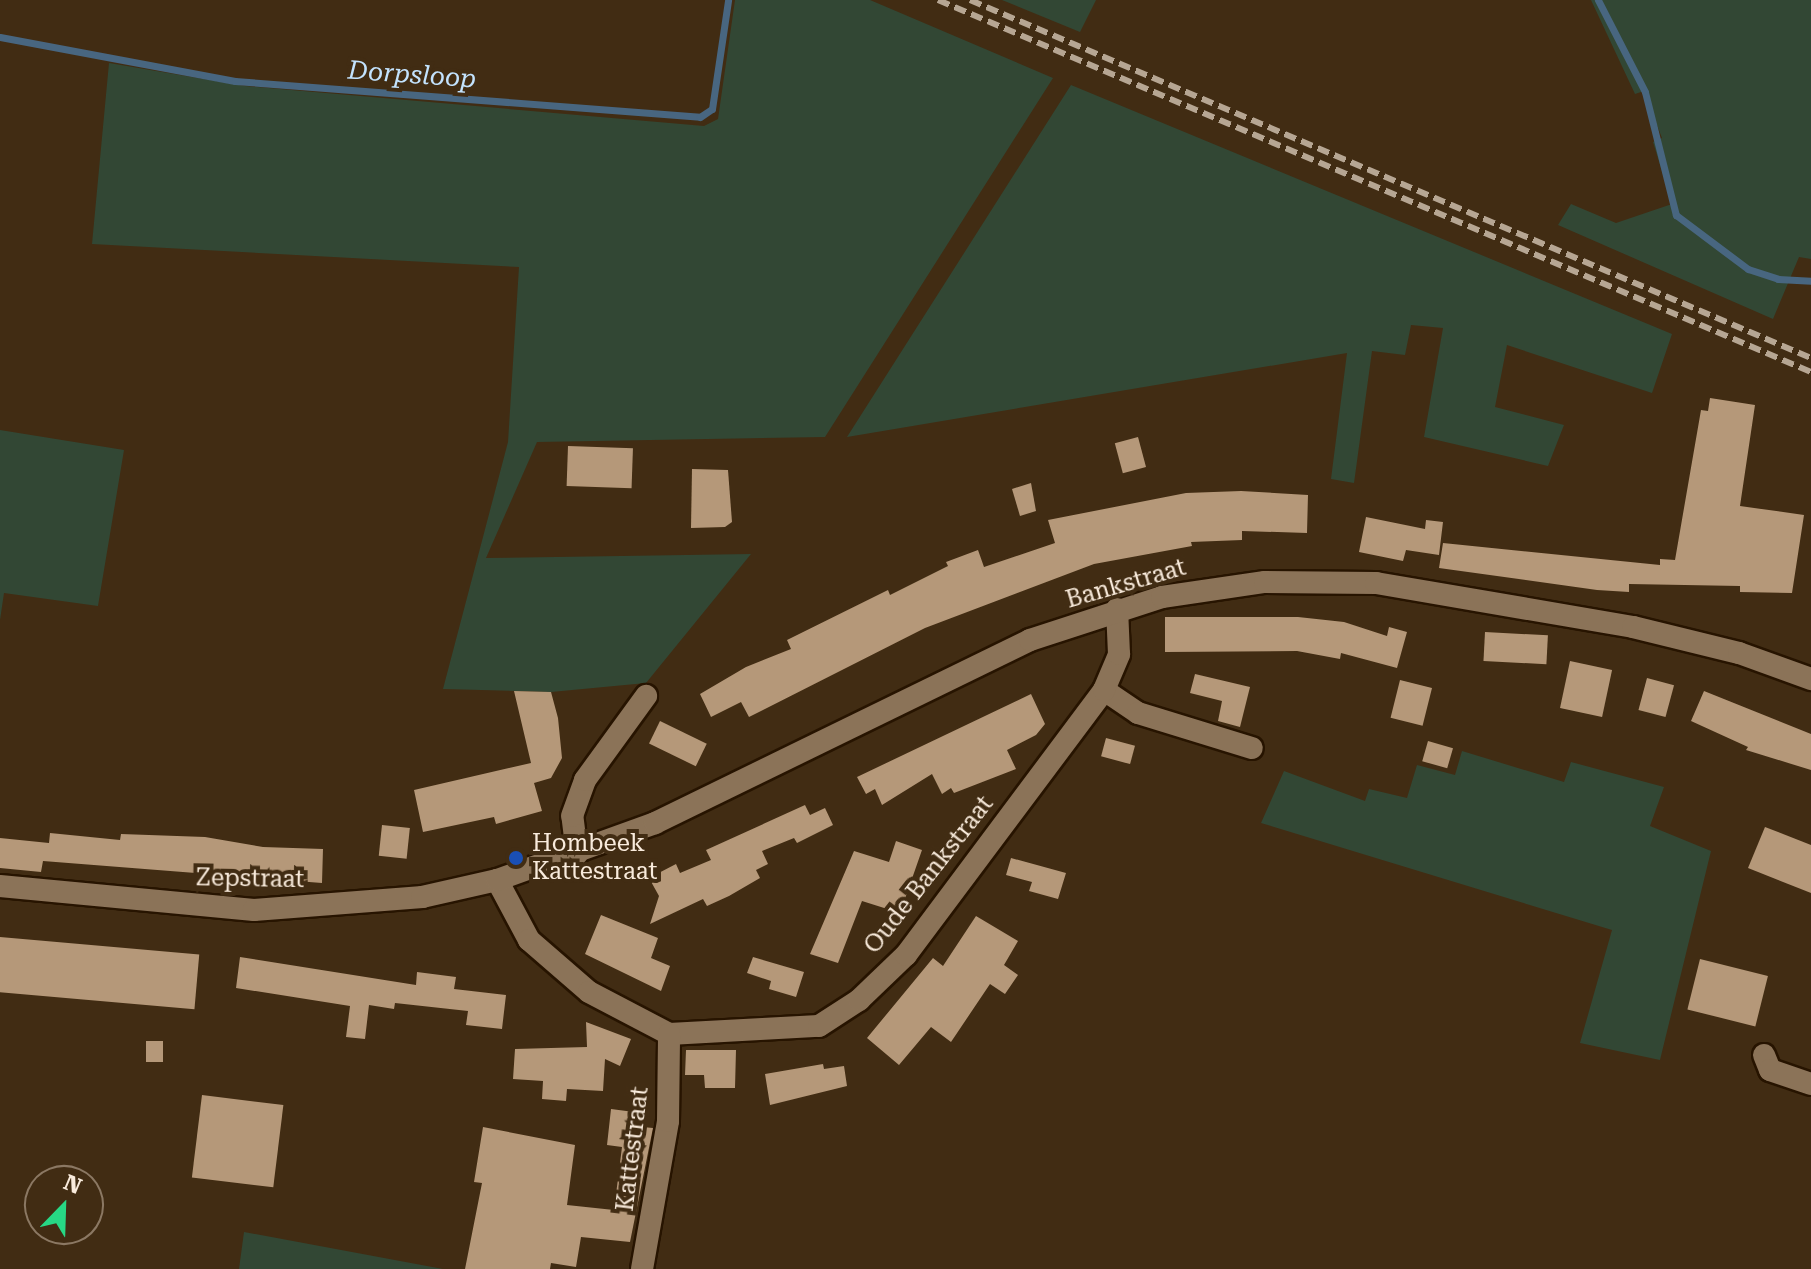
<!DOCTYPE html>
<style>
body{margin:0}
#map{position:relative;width:1811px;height:1269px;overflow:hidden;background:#412c13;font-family:"Roboto Serif",serif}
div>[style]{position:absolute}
.green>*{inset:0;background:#324734}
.stream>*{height:7px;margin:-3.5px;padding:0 3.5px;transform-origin:3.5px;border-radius:3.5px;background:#486680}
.building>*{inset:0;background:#b59879;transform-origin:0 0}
.roads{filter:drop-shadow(2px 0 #271400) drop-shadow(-2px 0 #271400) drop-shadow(0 2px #271400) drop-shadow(0 -2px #271400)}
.minor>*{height:22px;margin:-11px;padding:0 11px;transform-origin:11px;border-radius:11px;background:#8b7358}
.rail>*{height:6px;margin-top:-3px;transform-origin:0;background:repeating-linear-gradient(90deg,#b6a693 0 12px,transparent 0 18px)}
.dots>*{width:22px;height:22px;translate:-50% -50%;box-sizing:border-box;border:4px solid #412c13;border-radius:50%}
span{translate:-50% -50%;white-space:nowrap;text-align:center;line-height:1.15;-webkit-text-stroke:8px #412c13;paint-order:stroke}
.street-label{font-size:24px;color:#f9ebdc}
.poi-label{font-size:24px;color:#f9ebdc}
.left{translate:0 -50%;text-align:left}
.water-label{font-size:26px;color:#c3e3fe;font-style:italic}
.north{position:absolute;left:24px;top:1165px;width:80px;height:80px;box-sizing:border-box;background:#412c13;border:2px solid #8b7863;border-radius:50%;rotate:23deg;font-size:22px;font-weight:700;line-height:32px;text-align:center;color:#f9ebdc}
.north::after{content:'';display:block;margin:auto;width:28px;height:36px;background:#27d885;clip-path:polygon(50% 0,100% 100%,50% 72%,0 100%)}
</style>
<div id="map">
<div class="green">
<div style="clip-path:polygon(735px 0,870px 0,1053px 78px,825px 437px,537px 442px,486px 558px,751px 554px,646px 683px,551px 692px,443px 689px,508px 442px,519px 267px,92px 244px,109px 63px,245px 86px,704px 126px,718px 119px)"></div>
<div style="clip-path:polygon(1002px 0,1096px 0,1080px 32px)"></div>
<div style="clip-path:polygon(1591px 0,1811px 0,1811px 259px,1799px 257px,1773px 319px,1558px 225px,1571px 204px,1616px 223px,1672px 204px,1653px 142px,1662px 138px,1644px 91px,1635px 94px)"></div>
<div style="clip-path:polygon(1071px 85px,1672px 334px,1652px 393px,1507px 345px,1495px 407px,1564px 425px,1548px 466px,1424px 437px,1443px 328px,1411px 325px,1405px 355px,1372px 351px,1354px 483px,1331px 479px,1347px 353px,847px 437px)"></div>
<div style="clip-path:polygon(0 430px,124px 450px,98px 606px,4px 593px,0 620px)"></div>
<div style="clip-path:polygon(1462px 751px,1564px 782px,1571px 762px,1664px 787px,1650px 826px,1711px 851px,1660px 1060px,1580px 1043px,1612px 930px,1261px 823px,1284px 771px,1365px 801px,1369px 789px,1407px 798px,1417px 765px,1455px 775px)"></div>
<div style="clip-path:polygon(244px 1232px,443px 1269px,239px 1269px)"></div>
</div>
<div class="stream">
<div style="left:1598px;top:0;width:103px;rotate:62.9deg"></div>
<div style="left:1645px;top:92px;width:127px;rotate:75.9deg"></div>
<div style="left:1676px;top:215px;width:90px;rotate:36.9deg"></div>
<div style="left:1748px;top:269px;width:32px;rotate:18deg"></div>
<div style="left:1778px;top:279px;width:33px;rotate:3deg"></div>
<div style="left:0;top:37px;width:239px;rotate:10.6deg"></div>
<div style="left:235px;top:81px;width:466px;rotate:4.4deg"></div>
<div style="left:700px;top:117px;width:14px;rotate:-34deg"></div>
<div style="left:712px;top:109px;width:110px;rotate:-81.6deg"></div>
</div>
<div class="building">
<div style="clip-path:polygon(1710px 398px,1755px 405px,1740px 506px,1804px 515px,1792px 593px,1740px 592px,1740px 586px,1629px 584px,1629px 592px,1597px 590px,1439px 568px,1443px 543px,1660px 565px,1660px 559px,1675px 560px,1701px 410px,1708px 411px)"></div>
<div style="left:1138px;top:437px;width:31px;height:24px;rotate:75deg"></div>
<div style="left:568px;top:446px;width:65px;height:40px;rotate:2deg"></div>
<div style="clip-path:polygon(692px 469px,728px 470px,732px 522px,725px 527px,691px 528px)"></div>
<div style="clip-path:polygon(1031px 483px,1036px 511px,1020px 516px,1012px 489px)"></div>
<div style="clip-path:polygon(1241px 491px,1308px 495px,1307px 533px,1242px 531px,1242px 540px,1191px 542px,1192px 546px,1094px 564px,925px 628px,749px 717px,741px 702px,711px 717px,700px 694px,746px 667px,791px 649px,787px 640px,888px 590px,890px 595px,948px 566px,946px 562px,978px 550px,984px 567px,1055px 543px,1048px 520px,1186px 493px)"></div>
<div style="clip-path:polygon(1366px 517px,1425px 529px,1426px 520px,1443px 522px,1439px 555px,1406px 550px,1403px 561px,1359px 552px)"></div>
<div style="clip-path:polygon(1165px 617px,1298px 617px,1344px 622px,1387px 636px,1389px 627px,1407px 632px,1397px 668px,1341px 653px,1340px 659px,1297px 651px,1165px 652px)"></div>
<div style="left:1485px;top:632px;width:63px;height:29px;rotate:3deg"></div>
<div style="left:1570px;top:661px;width:43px;height:48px;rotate:12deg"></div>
<div style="clip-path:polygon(1195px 674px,1250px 687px,1240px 727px,1218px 721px,1222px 701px,1190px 693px)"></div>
<div style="left:1647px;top:678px;width:28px;height:33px;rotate:15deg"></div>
<div style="left:1400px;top:680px;width:33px;height:39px;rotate:14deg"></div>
<div style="clip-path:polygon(514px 691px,551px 692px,558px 718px,562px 758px,551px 778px,534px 783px,542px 811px,496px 824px,494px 817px,423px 832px,414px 790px,531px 763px)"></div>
<div style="clip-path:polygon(1704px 691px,1811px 734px,1811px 770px,1746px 750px,1748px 747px,1691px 721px)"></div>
<div style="clip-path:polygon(1031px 694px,1045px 724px,1036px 735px,1007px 750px,1016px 769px,954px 793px,951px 788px,942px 794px,932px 774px,882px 805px,875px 789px,866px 794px,857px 777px)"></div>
<div style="left:660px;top:721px;width:52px;height:25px;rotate:26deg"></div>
<div style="left:1106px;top:738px;width:30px;height:19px;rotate:15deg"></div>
<div style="left:1428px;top:741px;width:26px;height:21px;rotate:16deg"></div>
<div style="clip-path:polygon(805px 805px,810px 815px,825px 808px,833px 825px,797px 843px,794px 838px,762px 851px,768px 864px,756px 870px,760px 878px,729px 896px,707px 906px,703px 899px,650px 924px,659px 896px,649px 878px,676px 864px,680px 873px,711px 860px,706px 850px)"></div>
<div style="left:382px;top:825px;width:28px;height:31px;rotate:6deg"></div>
<div style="clip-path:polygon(1765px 827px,1811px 845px,1811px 893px,1748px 868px)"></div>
<div style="clip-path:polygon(50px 833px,120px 840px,121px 834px,205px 837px,263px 847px,323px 849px,322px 883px,43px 861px,41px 872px,0 868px,0 838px,49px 843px)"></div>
<div style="clip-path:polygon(896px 841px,922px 850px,900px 913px,862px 901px,838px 963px,810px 954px,854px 851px,889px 862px)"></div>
<div style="clip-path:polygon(1011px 858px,1066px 873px,1058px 899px,1029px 891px,1032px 882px,1006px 875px)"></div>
<div style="clip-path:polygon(601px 915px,658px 938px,651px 958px,670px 966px,661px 991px,585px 954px)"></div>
<div style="clip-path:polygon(976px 916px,1018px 941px,1004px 965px,1018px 975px,1005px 994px,990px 984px,951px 1042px,931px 1027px,899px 1065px,867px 1038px,933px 958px,943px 966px)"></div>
<div style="left:0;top:937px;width:200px;height:55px;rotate:5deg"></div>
<div style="clip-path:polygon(240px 957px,416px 985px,417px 972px,456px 977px,454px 989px,506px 995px,502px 1029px,466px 1025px,468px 1011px,395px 1003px,394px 1009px,369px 1005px,365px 1039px,346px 1037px,350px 1006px,236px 988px)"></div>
<div style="clip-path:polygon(753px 957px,804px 972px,796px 997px,769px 989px,771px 981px,747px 973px)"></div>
<div style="left:1700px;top:959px;width:70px;height:52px;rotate:14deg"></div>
<div style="clip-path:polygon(586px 1022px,631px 1039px,620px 1066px,605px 1059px,603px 1091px,567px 1089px,566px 1101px,542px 1099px,543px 1081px,513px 1079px,515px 1049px,587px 1047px)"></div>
<div style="left:146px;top:1041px;width:17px;height:21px"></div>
<div style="clip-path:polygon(686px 1050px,736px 1050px,735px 1088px,705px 1088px,704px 1075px,685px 1075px)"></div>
<div style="clip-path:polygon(823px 1064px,824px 1069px,844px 1066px,847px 1086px,770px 1105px,765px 1074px)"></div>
<div style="left:202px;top:1095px;width:82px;height:83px;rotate:7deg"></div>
<div style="clip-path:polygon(611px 1109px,634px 1112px,632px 1126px,653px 1128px,630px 1242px,581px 1237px,576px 1267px,551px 1263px,550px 1269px,465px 1269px,482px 1183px,474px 1182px,483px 1127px,575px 1145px,567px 1205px,614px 1210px,622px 1147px,607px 1145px)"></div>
</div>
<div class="roads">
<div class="minor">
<div style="left:1104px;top:690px;width:41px;rotate:34.1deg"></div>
<div style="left:1138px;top:713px;width:119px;rotate:17.1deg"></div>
<div style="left:577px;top:854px;width:38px;rotate:-97deg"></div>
<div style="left:572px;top:816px;width:38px;rotate:-70deg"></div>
<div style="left:585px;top:780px;width:104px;rotate:-54deg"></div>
<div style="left:497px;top:880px;width:68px;rotate:61.9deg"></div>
<div style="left:529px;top:940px;width:79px;rotate:40.9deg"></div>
<div style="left:589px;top:992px;width:90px;rotate:27.7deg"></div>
<div style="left:669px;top:1034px;width:150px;rotate:-3.1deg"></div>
<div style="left:819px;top:1026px;width:48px;rotate:-33deg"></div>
<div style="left:859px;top:1000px;width:65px;rotate:-43.8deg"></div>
<div style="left:906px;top:955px;width:331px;rotate:-53.2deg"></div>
<div style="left:1104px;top:690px;width:39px;rotate:-67deg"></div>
<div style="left:1119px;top:654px;width:45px;rotate:-92.5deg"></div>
<div style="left:0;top:886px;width:255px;rotate:5.4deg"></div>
<div style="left:254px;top:910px;width:169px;rotate:-4.4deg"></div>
<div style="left:422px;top:897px;width:77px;rotate:-12.8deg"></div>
<div style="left:497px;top:880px;width:168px;rotate:-19.8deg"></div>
<div style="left:655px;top:823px;width:417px;rotate:-26deg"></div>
<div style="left:1030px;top:640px;width:139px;rotate:-18deg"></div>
<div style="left:1162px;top:597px;width:104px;rotate:-8.3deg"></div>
<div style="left:1265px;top:582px;width:111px;rotate:0.5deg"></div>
<div style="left:1376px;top:583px;width:261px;rotate:9.7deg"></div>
<div style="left:1633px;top:627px;width:109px;rotate:13.8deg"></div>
<div style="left:1739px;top:653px;width:77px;rotate:19.9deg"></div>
<div style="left:1764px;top:1055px;width:16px;rotate:68deg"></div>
<div style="left:1770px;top:1070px;width:43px;rotate:18.9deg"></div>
<div style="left:642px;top:1269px;width:150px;rotate:-80deg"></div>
<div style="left:668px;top:1121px;width:87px;rotate:-89.3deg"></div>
</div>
</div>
<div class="rail">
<div style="left:938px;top:0;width:949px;rotate:23.08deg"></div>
<div style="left:970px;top:0;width:914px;rotate:23.06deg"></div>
</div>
<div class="dots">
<div style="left:516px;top:858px;background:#1a4fb4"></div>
</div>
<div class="street-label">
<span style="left:1126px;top:584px;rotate:-16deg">Bankstraat</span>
<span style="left:929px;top:875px;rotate:-52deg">Oude Bankstraat</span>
<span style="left:250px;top:879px;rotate:1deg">Zepstraat</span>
<span style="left:633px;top:1149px;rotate:-83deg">Kattestraat</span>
</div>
<div class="poi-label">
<span class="left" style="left:532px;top:858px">Hombeek<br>Kattestraat</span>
</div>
<div class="water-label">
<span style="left:412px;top:75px;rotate:4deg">Dorpsloop</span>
</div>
<div class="north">N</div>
</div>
